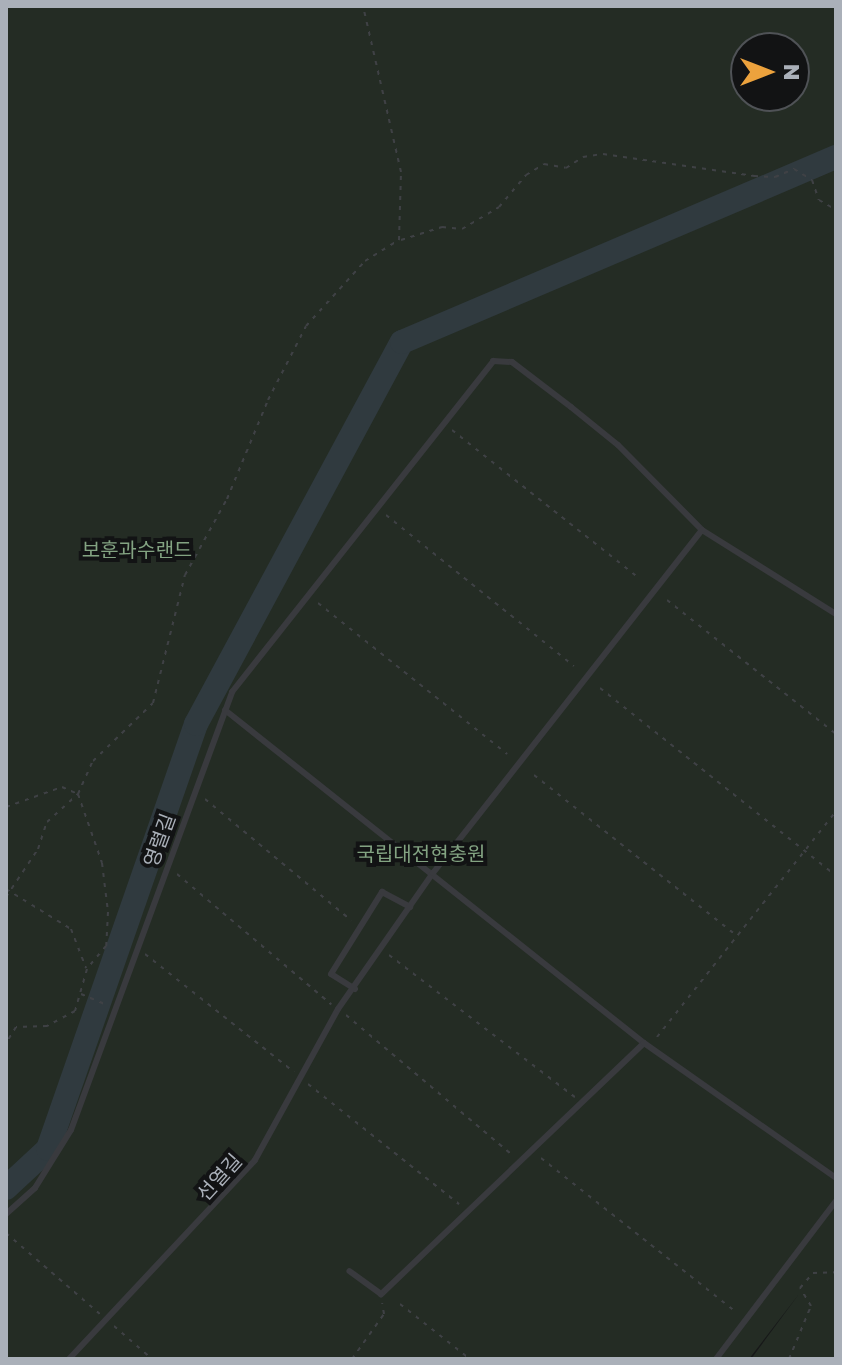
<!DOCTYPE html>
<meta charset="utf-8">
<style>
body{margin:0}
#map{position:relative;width:842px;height:1365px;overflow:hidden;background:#171819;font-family:"Golos Text","Noto Sans KR",sans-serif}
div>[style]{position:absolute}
.green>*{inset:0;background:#242c24}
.river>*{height:24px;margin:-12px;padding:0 12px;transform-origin:12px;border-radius:12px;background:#303a3f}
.path>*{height:2px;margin-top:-1px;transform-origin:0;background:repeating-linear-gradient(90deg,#3f4145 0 4px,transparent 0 10px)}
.service>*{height:6px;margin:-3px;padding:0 3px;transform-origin:3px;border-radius:3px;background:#393a3e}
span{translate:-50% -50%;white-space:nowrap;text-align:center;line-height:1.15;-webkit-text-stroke:8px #121314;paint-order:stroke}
.park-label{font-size:20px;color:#83a382}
.street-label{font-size:20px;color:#aab0b9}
.frame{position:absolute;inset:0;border:8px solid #aab0b9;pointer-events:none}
.north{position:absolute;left:730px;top:32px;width:80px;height:80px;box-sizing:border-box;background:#121314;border:2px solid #4f5256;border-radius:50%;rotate:90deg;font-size:22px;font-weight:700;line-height:32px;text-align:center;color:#aab0b9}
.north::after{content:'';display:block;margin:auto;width:28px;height:36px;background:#eca23d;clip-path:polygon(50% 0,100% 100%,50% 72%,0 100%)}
</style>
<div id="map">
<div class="green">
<div style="clip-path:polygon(evenodd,6px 6px,836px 6px,836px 1359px,751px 1359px,799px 1294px,749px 1359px,6px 1359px,6px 6px,746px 48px,794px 48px,794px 96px,746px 96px,746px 48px)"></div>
</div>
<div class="river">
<div style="left:6px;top:1188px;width:57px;rotate:-42.9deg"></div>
<div style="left:48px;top:1149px;width:450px;rotate:-70.8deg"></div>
<div style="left:196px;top:724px;width:434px;rotate:-61.7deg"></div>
<div style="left:402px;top:342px;width:472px;rotate:-23.1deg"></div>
</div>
<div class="path">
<div style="left:401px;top:240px;width:43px;rotate:-17.6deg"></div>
<div style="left:442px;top:227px;width:20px;rotate:6deg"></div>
<div style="left:462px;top:229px;width:43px;rotate:-30.7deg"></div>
<div style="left:499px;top:207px;width:42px;rotate:-49.8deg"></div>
<div style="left:526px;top:175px;width:21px;rotate:-31deg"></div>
<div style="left:544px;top:164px;width:22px;rotate:10deg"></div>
<div style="left:566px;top:168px;width:20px;rotate:-33deg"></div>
<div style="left:583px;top:157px;width:20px;rotate:-9deg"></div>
<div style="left:603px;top:154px;width:153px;rotate:8.3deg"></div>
<div style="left:754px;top:176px;width:21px;rotate:3deg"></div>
<div style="left:775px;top:177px;width:21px;rotate:-23deg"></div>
<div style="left:794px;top:169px;width:21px;rotate:31deg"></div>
<div style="left:812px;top:180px;width:21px;rotate:71deg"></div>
<div style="left:819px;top:200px;width:20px;rotate:30deg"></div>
<div style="left:452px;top:430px;width:240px;rotate:38.4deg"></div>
<div style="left:386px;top:515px;width:241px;rotate:38.8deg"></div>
<div style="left:667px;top:600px;width:216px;rotate:38.4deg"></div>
<div style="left:318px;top:603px;width:242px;rotate:38.6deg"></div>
<div style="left:600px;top:688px;width:302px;rotate:38.5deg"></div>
<div style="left:534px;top:775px;width:259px;rotate:38.4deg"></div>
<div style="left:205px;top:799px;width:190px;rotate:39.7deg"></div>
<div style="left:6px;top:807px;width:59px;rotate:-19.7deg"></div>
<div style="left:62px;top:787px;width:17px;rotate:24deg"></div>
<div style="left:78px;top:794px;width:73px;rotate:70.8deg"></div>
<div style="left:102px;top:863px;width:49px;rotate:83deg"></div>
<div style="left:108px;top:912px;width:34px;rotate:93deg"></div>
<div style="left:106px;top:946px;width:30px;rotate:130deg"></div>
<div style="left:87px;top:969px;width:44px;rotate:105.9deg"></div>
<div style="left:75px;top:1011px;width:32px;rotate:152deg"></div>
<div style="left:47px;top:1026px;width:31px;rotate:178deg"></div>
<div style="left:16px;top:1027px;width:19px;rotate:122deg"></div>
<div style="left:177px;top:874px;width:202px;rotate:40.2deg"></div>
<div style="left:6px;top:889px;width:76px;rotate:31.6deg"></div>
<div style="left:71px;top:929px;width:42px;rotate:69deg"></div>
<div style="left:6px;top:897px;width:58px;rotate:-56.3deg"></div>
<div style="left:38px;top:849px;width:28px;rotate:-72deg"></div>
<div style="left:47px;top:822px;width:42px;rotate:-42.1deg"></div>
<div style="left:78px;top:794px;width:36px;rotate:-66deg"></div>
<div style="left:93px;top:761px;width:83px;rotate:-44deg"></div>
<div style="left:153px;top:703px;width:132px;rotate:-76deg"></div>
<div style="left:185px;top:575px;width:87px;rotate:-61.1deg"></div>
<div style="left:227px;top:499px;width:107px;rotate:-67.5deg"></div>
<div style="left:268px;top:400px;width:83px;rotate:-62.8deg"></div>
<div style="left:306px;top:326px;width:88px;rotate:-47.8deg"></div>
<div style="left:365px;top:261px;width:40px;rotate:-32deg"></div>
<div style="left:399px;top:240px;width:68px;rotate:-88.3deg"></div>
<div style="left:401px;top:172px;width:170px;rotate:-102.9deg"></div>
<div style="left:145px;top:954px;width:190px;rotate:38.4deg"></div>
<div style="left:389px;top:955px;width:234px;rotate:37.4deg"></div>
<div style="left:81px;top:994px;width:25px;rotate:23deg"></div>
<div style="left:346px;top:1015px;width:217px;rotate:40.1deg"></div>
<div style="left:657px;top:1037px;width:288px;rotate:-51.6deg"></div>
<div style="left:308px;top:1084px;width:193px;rotate:38.5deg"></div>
<div style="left:541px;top:1158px;width:250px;rotate:38.3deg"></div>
<div style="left:6px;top:1233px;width:124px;rotate:40.8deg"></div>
<div style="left:400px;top:1304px;width:89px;rotate:38.2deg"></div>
<div style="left:114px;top:1326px;width:50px;rotate:41deg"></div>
<div style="left:352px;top:1359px;width:55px;rotate:-54.6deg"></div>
<div style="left:384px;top:1314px;width:11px;rotate:-100deg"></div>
<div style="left:789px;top:1359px;width:57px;rotate:-67.5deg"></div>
<div style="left:811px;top:1306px;width:21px;rotate:-121deg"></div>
<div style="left:800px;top:1288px;width:20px;rotate:-49deg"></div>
<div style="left:813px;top:1273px;width:23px;rotate:-2deg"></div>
</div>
<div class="service">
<div style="left:225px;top:710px;width:535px;rotate:38.48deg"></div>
<div style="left:644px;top:1043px;width:364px;rotate:136.3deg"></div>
<div style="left:381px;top:1294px;width:39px;rotate:-144deg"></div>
<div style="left:355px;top:989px;width:28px;rotate:-148deg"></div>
<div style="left:331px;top:974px;width:97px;rotate:-58.1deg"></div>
<div style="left:382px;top:892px;width:32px;rotate:28deg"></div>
<div style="left:644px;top:1043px;width:235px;rotate:35.1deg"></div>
<div style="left:6px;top:1214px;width:39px;rotate:-42deg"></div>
<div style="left:35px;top:1188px;width:68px;rotate:-58.2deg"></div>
<div style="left:71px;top:1130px;width:467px;rotate:-69.8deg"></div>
<div style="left:232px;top:692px;width:422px;rotate:-51.7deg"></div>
<div style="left:493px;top:361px;width:19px;rotate:3deg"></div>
<div style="left:512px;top:362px;width:74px;rotate:37.3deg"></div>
<div style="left:571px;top:407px;width:60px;rotate:39deg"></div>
<div style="left:618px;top:445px;width:120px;rotate:45.3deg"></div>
<div style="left:702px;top:530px;width:158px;rotate:32.1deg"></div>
<div style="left:69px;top:1359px;width:272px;rotate:-46.9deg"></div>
<div style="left:255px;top:1160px;width:172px;rotate:-61.2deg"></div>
<div style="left:338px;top:1009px;width:166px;rotate:-55.1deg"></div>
<div style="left:433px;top:873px;width:436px;rotate:-51.9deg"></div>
<div style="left:716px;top:1359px;width:198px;rotate:-52.8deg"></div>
</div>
<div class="park-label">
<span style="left:137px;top:549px">보훈과수랜드</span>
<span style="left:421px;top:853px">국립대전현충원</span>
</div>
<div class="street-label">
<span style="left:159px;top:840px;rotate:-70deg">영렬길</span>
<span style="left:219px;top:1177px;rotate:-48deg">선열길</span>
</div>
<div class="frame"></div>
<div class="north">N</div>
</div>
